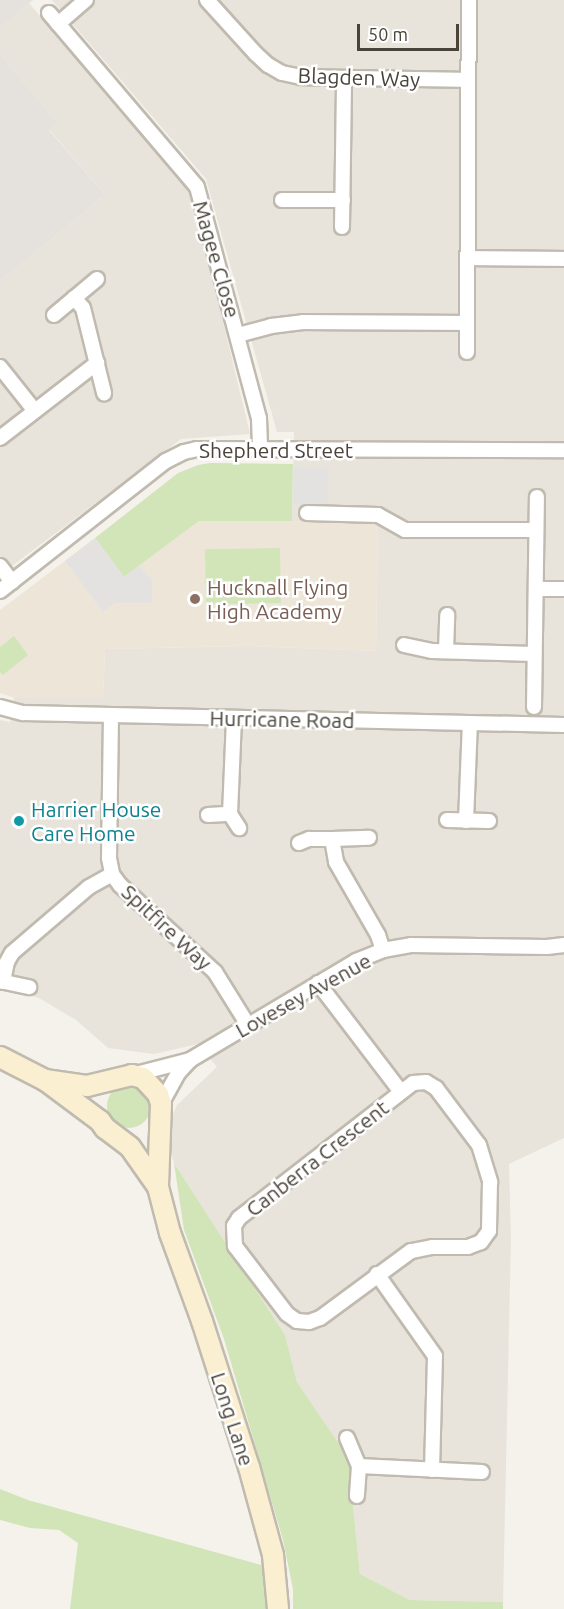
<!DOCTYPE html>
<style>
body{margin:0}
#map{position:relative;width:564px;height:1609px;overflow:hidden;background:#f5f2ec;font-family:Ubuntu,sans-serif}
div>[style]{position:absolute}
.residential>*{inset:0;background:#e8e4db}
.industrial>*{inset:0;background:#e5e1dd}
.education>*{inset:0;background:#ede6d8}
.green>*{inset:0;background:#d2e5b9;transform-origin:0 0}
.round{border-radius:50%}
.parking>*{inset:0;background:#e4e2e0;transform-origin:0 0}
.roads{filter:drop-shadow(2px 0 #c0baaf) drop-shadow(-2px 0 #c0baaf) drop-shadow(0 2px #c0baaf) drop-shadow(0 -2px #c0baaf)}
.street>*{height:14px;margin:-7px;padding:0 7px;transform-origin:7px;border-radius:7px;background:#fff}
.secondary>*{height:20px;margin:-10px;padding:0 10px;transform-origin:10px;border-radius:10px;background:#fbefd1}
.dots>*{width:16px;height:16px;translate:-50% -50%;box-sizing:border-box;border:3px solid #fff;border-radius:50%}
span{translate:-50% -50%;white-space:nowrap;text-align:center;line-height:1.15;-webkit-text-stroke:5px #fff;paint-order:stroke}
.street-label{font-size:21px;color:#49433a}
.education-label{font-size:21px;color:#785e54}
.left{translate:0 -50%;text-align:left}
.culture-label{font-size:21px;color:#0d838f}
.scale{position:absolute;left:357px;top:24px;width:102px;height:27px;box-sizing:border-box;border:3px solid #49433a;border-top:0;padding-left:8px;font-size:18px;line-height:21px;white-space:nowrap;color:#49433a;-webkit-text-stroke:4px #fff;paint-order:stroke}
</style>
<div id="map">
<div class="residential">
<div style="clip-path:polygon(52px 0,564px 0,564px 1138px,509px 1164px,511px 1238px,503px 1602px,410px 1600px,360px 1574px,348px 1457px,297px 1382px,285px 1335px,174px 1163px,165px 1133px,177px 1105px,217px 1067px,198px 1044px,154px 1054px,108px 1048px,76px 1020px,39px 998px,0 988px,0 720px,10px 722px,14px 698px,103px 698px,105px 649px,247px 646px,376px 651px,378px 521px,292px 521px,294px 432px,277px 432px,206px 179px)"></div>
<div style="clip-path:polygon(29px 3px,193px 196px,250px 434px,181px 439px,0 575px,0 281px,105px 195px,49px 129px,57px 122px,0 55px,0 27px)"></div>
</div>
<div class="industrial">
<div style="clip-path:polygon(0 0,33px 0,0 27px)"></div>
<div style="clip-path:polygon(0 55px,57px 122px,49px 130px,105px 195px,0 281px)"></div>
</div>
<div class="education">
<div style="clip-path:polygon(378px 520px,376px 651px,247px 646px,105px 649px,103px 698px,15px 698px,0 693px,0 610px,95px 538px,124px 577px,199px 521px)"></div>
</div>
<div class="green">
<div style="clip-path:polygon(210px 463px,293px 464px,292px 521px,199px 521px,124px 577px,95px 538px,178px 473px,198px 465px)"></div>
<div style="left:280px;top:548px;width:55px;height:75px;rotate:89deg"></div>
<div style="clip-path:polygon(14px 636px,28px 655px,3px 675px,0 672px,0 647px)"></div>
<div class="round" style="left:107px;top:1084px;width:44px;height:44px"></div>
<div style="clip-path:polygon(174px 1163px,285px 1335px,297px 1382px,348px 1457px,360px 1574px,410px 1600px,503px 1602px,503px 1609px,293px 1609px,293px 1589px,283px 1540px,224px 1339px,184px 1230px)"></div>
<div style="clip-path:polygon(0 1489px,28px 1500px,265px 1566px,268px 1609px,70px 1609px,78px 1543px,59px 1530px,30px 1528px,0 1520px)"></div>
</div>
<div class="parking">
<div style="left:294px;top:467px;width:35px;height:38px;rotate:2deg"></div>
<div style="clip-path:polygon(95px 538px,124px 577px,139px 566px,152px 579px,152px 603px,115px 603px,103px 612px,65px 561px)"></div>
</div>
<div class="roads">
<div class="street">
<div style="left:207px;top:0;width:73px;rotate:47.8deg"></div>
<div style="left:256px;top:54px;width:16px;rotate:43deg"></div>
<div style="left:268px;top:65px;width:16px;rotate:30deg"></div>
<div style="left:282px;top:73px;width:19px;rotate:12deg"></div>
<div style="left:301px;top:77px;width:167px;rotate:1deg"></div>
<div style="left:49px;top:13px;width:228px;rotate:49.6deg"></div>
<div style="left:197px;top:187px;width:239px;rotate:75deg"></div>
<div style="left:259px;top:418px;width:31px;rotate:88deg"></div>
<div style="left:58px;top:24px;width:37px;rotate:-41deg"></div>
<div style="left:282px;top:200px;width:61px"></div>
<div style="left:342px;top:227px;width:149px;rotate:-89.2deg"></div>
<div style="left:467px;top:258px;width:97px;rotate:0.6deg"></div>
<div style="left:74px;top:298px;width:13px;rotate:48deg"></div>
<div style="left:83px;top:308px;width:88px;rotate:76.1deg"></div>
<div style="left:54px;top:315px;width:56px;rotate:-39.9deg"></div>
<div style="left:238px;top:335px;width:34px;rotate:-15deg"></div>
<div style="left:271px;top:326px;width:32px;rotate:-7deg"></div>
<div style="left:303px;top:322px;width:164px;rotate:0.3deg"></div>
<div style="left:467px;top:352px;width:352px;rotate:-89.7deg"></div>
<div style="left:0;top:367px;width:56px;rotate:51.5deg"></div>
<div style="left:0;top:438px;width:123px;rotate:-37.7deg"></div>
<div style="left:307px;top:513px;width:71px;rotate:1.6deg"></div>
<div style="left:378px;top:515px;width:31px;rotate:29deg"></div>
<div style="left:405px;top:530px;width:131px"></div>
<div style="left:0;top:566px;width:20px;rotate:53deg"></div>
<div style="left:536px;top:589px;width:28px"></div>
<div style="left:0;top:591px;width:211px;rotate:-38.1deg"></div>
<div style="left:166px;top:461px;width:20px;rotate:-27deg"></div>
<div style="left:184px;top:452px;width:13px;rotate:-13deg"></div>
<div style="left:197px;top:449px;width:367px;rotate:0.2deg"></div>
<div style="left:404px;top:645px;width:29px;rotate:12deg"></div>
<div style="left:432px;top:651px;width:102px;rotate:1.7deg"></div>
<div style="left:446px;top:651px;width:36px;rotate:-88deg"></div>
<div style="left:0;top:707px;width:24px;rotate:15deg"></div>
<div style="left:23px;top:713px;width:541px;rotate:1.27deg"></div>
<div style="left:534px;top:707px;width:210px;rotate:-89.2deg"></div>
<div style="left:111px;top:715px;width:143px;rotate:90.8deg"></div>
<div style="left:109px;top:858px;width:16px;rotate:79deg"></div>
<div style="left:112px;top:874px;width:14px;rotate:54deg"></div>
<div style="left:120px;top:885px;width:129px;rotate:42.5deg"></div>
<div style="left:215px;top:972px;width:62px;rotate:58.1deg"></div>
<div style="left:230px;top:814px;width:96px;rotate:-87.6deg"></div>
<div style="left:208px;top:815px;width:22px;rotate:-3deg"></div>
<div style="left:230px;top:814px;width:17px;rotate:57deg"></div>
<div style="left:447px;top:820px;width:42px;rotate:1.4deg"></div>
<div style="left:466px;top:821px;width:98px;rotate:-87.7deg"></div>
<div style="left:332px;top:839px;width:37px;rotate:-2deg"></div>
<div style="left:299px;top:843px;width:11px;rotate:-22deg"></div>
<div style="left:309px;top:839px;width:23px"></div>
<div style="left:332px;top:839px;width:23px;rotate:80deg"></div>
<div style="left:336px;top:862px;width:84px;rotate:60.1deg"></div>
<div style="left:378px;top:935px;width:16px;rotate:72deg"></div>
<div style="left:0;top:981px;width:30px;rotate:12deg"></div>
<div style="left:3px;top:982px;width:20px;rotate:-79deg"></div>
<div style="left:7px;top:962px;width:10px;rotate:-61deg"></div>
<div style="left:12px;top:953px;width:101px;rotate:-40.6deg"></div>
<div style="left:89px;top:887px;width:26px;rotate:-29deg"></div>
<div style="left:318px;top:983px;width:137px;rotate:52.7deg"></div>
<div style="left:132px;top:1075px;width:60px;rotate:-14.5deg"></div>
<div style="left:426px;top:1082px;width:12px;rotate:31deg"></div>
<div style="left:436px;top:1088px;width:71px;rotate:53deg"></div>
<div style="left:479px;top:1145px;width:39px;rotate:73deg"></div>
<div style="left:490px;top:1182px;width:49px;rotate:91.2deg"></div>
<div style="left:489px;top:1231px;width:14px;rotate:126deg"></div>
<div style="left:481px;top:1242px;width:14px;rotate:159deg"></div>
<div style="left:468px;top:1247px;width:36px;rotate:180deg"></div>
<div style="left:432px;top:1247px;width:21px;rotate:169deg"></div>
<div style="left:411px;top:1251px;width:113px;rotate:143.6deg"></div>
<div style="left:320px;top:1318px;width:12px;rotate:160deg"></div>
<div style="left:309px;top:1322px;width:12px;rotate:-175deg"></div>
<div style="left:297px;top:1321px;width:12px;rotate:-145deg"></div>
<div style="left:287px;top:1314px;width:86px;rotate:-127.4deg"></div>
<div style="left:235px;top:1246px;width:20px;rotate:-93deg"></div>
<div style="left:234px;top:1226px;width:9px;rotate:-58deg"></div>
<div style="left:239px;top:1218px;width:220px;rotate:-37.8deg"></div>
<div style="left:413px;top:1083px;width:13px;rotate:-4deg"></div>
<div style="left:161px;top:1104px;width:37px;rotate:-61deg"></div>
<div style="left:179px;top:1072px;width:16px;rotate:-47deg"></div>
<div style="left:190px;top:1060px;width:193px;rotate:-30.8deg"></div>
<div style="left:356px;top:961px;width:29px;rotate:-22deg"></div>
<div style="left:383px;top:950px;width:28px;rotate:-10deg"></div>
<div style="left:411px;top:945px;width:136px;rotate:0.8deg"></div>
<div style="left:547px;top:947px;width:17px;rotate:-7deg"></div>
<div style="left:377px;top:1274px;width:100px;rotate:54.7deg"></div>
<div style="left:435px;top:1356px;width:114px;rotate:91.5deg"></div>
<div style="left:347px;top:1438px;width:30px;rotate:67deg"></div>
<div style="left:359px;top:1466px;width:30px;rotate:94deg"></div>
<div style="left:359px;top:1466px;width:123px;rotate:2.8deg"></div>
</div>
<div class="secondary">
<div style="left:0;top:1057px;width:51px;rotate:27.1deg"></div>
<div style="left:45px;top:1080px;width:69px;rotate:36.7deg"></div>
<div style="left:100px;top:1121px;width:9px;rotate:54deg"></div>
<div style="left:105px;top:1128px;width:31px;rotate:37deg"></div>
<div style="left:130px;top:1147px;width:49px;rotate:55deg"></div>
<div style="left:45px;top:1080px;width:42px;rotate:8.1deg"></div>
<div style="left:87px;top:1086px;width:46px;rotate:-13.7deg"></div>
<div style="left:132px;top:1075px;width:11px;rotate:15deg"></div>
<div style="left:143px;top:1078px;width:22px;rotate:47deg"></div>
<div style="left:158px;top:1094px;width:10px;rotate:73deg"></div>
<div style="left:161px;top:1104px;width:83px;rotate:92.1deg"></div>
<div style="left:158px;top:1187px;width:48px;rotate:75.4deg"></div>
<div style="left:170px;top:1233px;width:94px;rotate:70deg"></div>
<div style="left:202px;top:1321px;width:153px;rotate:72.2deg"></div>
<div style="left:249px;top:1467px;width:91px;rotate:74.7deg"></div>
<div style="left:273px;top:1555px;width:54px;rotate:84.7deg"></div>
</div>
</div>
<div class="dots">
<div style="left:195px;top:599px;background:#8d6e63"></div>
<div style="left:19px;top:821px;background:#0f9aa8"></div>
</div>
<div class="street-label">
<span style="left:359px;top:77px;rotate:2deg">Blagden Way</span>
<span style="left:217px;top:259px;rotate:74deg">Magee Close</span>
<span style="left:276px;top:450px">Shepherd Street</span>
<span style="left:282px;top:719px;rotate:1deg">Hurricane Road</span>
<span style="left:167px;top:927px;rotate:43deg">Spitfire Way</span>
<span style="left:303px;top:995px;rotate:-29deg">Lovesey Avenue</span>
<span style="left:317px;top:1158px;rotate:-38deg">Canberra Crescent</span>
<span style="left:233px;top:1419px;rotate:72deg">Long Lane</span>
</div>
<div class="education-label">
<span class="left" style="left:207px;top:599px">Hucknall Flying<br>High Academy</span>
</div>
<div class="culture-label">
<span class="left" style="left:31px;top:821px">Harrier House<br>Care Home</span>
</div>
<div class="scale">50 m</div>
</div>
